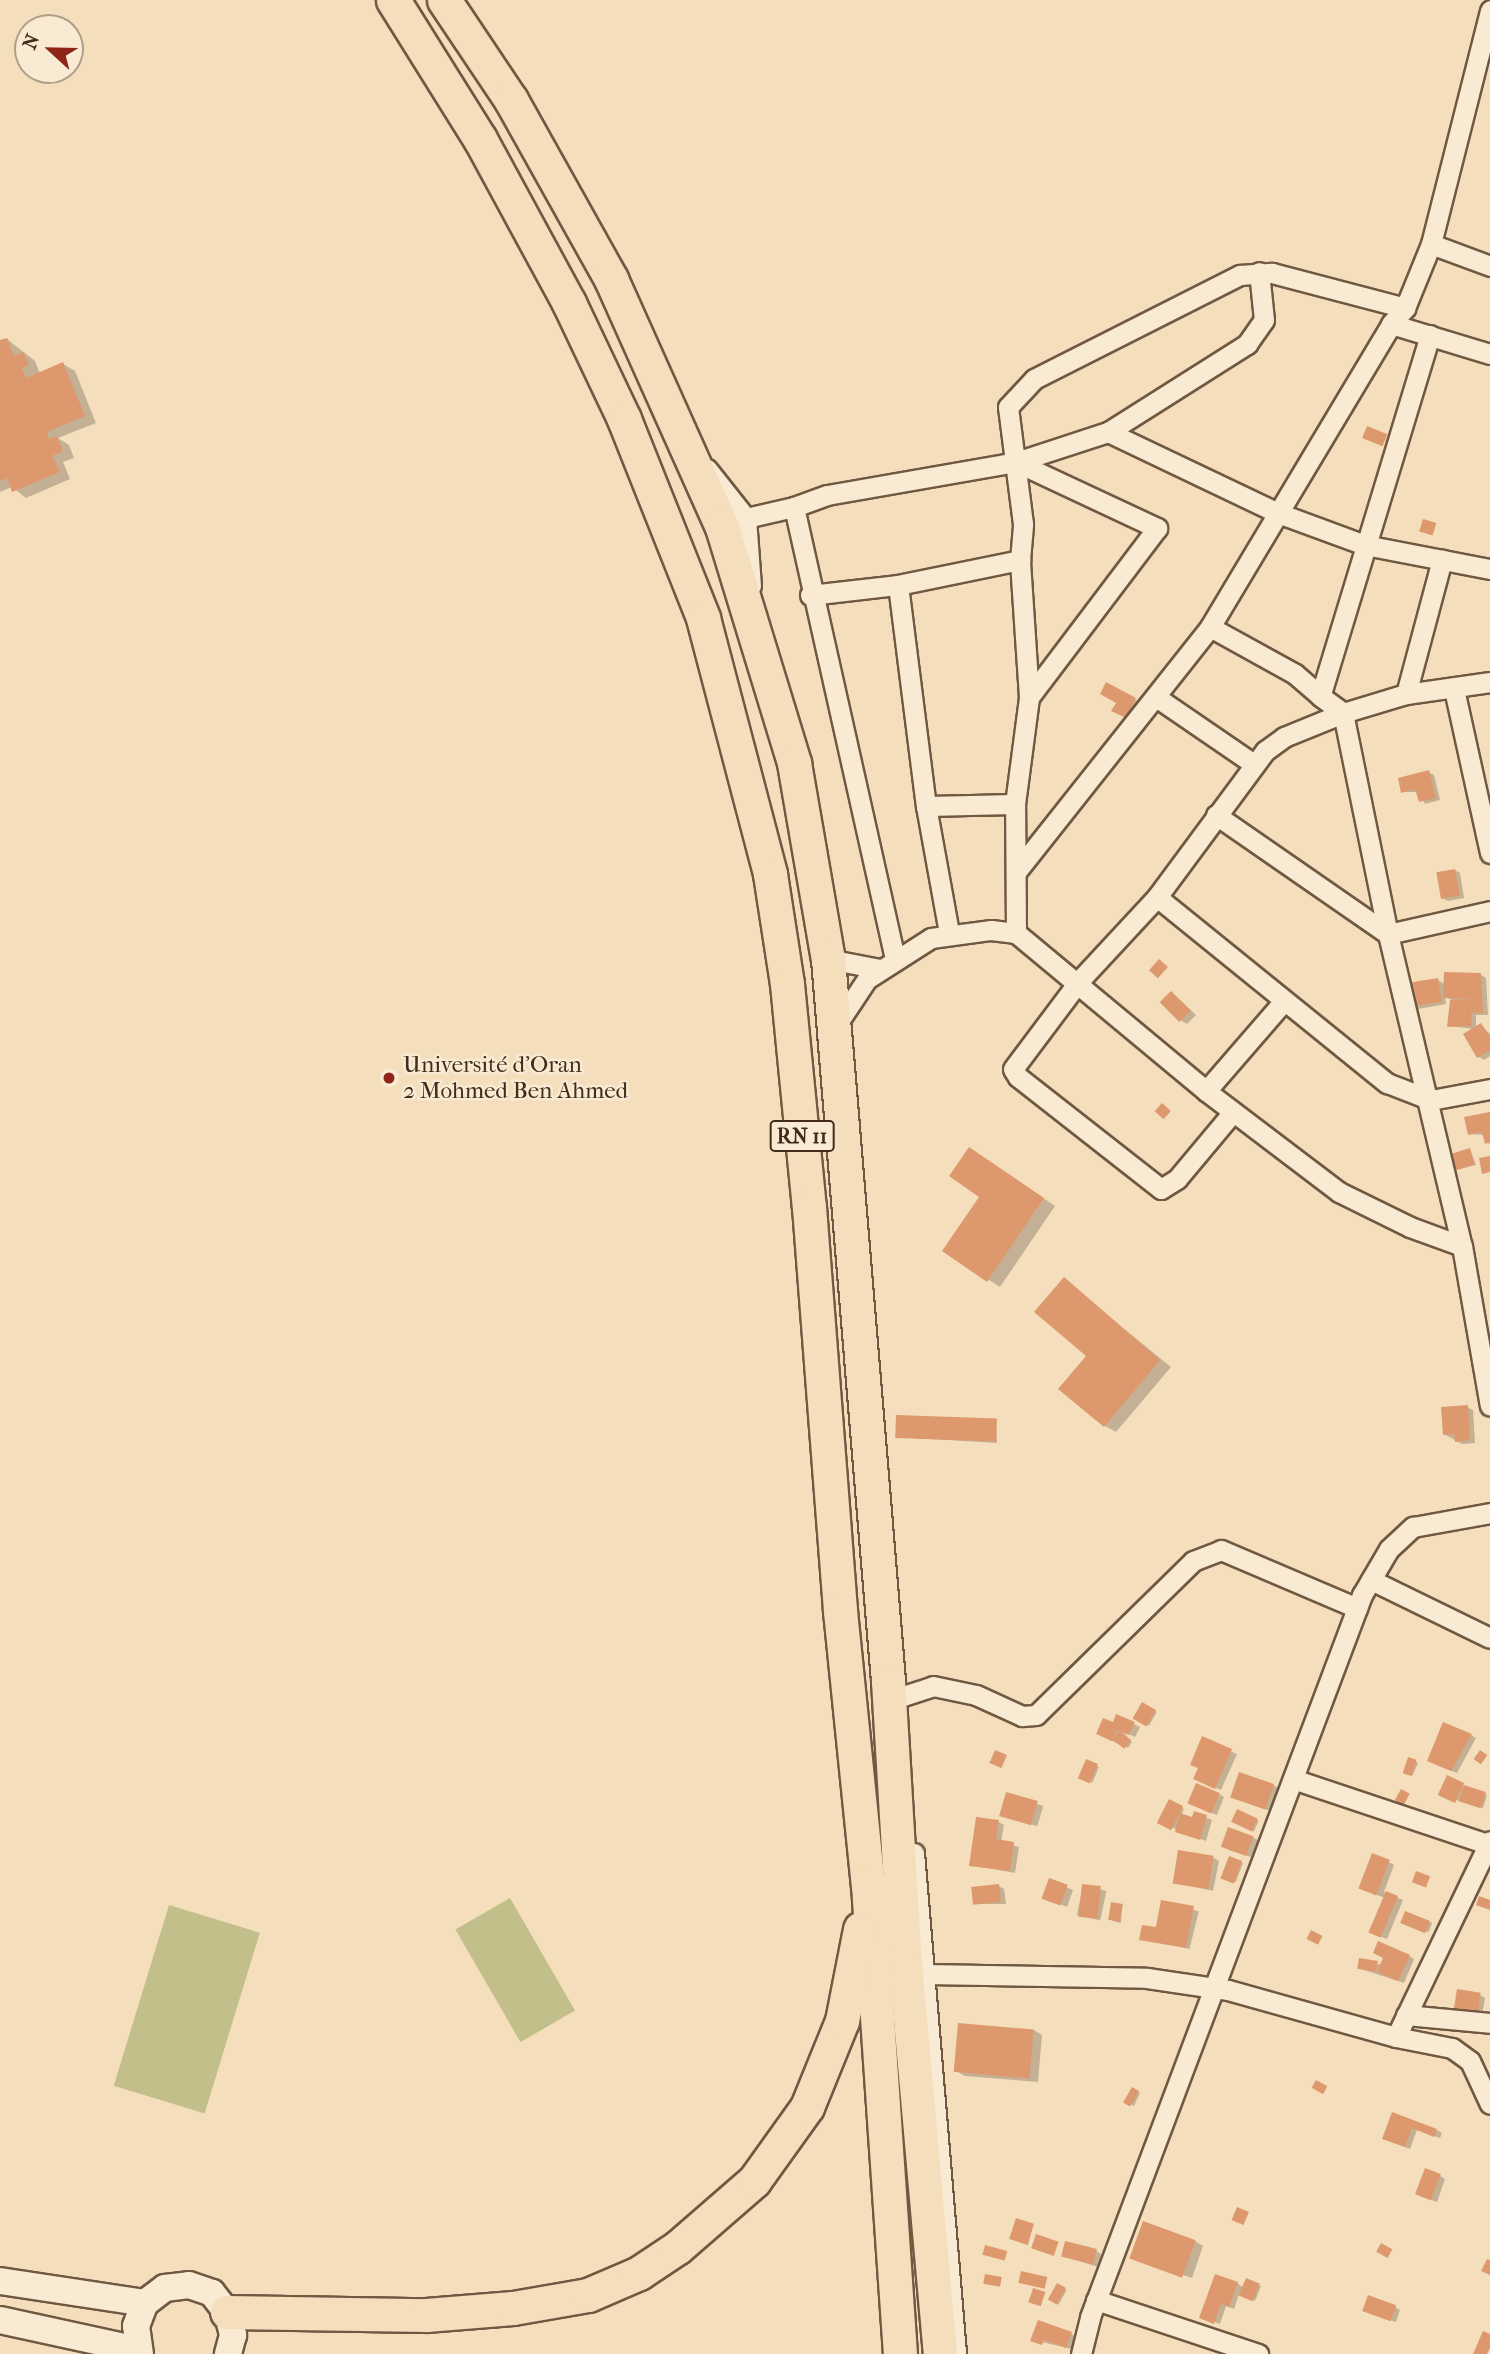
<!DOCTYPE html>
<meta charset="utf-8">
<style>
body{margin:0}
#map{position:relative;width:1490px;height:2354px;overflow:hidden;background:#f5debb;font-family:"IM FELL French Canon",serif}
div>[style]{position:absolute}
.green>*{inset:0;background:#c3bf8b;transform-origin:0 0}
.shadow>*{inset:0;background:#0003;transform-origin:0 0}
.building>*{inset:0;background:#dd996d;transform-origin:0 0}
.roads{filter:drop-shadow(2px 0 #705842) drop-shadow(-2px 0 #705842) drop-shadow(0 2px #705842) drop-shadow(0 -2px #705842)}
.street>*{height:19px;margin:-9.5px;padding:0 9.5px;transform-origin:9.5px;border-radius:9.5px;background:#f8ead3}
.secondary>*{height:26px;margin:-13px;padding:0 13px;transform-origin:13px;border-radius:13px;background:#f8ead3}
.highway>*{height:33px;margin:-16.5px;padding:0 16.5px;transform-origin:16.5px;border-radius:16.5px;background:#f5debb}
.dots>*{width:19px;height:19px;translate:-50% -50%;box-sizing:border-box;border:4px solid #f8ead3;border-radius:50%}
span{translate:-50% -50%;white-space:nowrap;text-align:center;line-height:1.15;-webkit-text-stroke:5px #f8ead3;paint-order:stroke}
.shield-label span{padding:2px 5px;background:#f8ead3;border:2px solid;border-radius:5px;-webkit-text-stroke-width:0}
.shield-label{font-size:21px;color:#432c1a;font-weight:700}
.poi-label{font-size:23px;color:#432c1a}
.left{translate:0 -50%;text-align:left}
.north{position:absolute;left:14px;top:14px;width:70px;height:70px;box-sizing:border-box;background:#f8ead3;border:2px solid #b09e89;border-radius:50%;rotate:292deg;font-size:19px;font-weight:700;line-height:28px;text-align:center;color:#432c1a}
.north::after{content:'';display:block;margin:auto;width:24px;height:32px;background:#8f2418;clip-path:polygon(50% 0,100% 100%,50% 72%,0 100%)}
</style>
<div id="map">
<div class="green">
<div style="left:510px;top:1898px;width:130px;height:63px;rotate:60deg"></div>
<div style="left:169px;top:1905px;width:95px;height:189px;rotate:17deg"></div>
</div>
<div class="shadow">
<div style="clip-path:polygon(7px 339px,35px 361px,40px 374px,63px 364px,75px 371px,96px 423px,58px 438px,69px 445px,74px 458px,63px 462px,70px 479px,26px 498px,12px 487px,0 492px,0 342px)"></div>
<div style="clip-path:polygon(1107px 684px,1141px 703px,1132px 720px,1114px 710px,1118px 702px)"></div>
<div style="clip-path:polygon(1428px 772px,1434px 775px,1440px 800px,1425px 804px,1418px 792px,1403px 792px)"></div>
<div style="clip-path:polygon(1455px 870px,1460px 873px,1464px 898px,1448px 901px,1442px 898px)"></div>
<div style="clip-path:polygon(1481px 975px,1486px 978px,1488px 1015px,1476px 1015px,1476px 1027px,1481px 1025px,1490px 1034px,1490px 1056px,1484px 1060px,1479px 1057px,1474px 1029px,1449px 1026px,1452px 1000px,1445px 997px,1446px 1004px,1418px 1009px,1413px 1006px,1438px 980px,1445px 984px)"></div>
<div style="clip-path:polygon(1177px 997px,1196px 1015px,1187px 1024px,1182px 1021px)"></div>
<div style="clip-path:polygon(1490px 1113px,1490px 1143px,1489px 1144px,1484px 1135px,1470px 1134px)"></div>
<div style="clip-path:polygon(1470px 1150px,1476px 1165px,1456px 1170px)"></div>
<div style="clip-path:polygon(981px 1156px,1055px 1206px,1000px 1287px,944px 1251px,981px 1196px)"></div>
<div style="clip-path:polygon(1064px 1280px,1171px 1367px,1116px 1432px,1105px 1426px)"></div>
<div style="clip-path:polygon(1467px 1407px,1473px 1410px,1475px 1443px,1462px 1444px,1444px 1434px)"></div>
<div style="clip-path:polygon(996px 1421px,997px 1443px,897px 1437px)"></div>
<div style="left:1143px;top:1704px;width:16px;height:16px;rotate:30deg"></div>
<div style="clip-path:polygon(1117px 1716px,1140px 1727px,1135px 1737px,1122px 1731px,1132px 1742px,1128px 1748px,1103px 1737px)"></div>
<div style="clip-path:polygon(1471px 1735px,1476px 1738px,1457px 1773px,1434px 1764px)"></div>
<div style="clip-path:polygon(1203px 1739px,1237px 1754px,1221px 1790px,1201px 1782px)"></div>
<div style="left:1409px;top:1759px;width:10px;height:14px;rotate:24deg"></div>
<div style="left:1087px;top:1762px;width:13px;height:17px;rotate:23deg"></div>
<div style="clip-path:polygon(1273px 1785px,1278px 1788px,1270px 1811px,1238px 1799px)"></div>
<div style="clip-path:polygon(1463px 1785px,1487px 1795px,1483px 1808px,1440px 1795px)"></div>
<div style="clip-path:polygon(1219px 1794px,1224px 1797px,1217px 1815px,1195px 1806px)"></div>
<div style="left:1007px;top:1795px;width:38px;height:21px;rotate:17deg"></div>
<div style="clip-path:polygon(1170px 1802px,1184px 1809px,1181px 1815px,1193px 1819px,1195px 1813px,1212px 1820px,1206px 1841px,1160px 1823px)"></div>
<div style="left:1238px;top:1811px;width:23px;height:12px;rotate:25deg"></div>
<div style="clip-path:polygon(999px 1822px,1004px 1825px,1001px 1842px,1019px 1847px,1015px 1873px,971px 1865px)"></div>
<div style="clip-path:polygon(1252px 1837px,1258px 1840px,1251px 1857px,1229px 1850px)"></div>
<div style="clip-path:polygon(1214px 1858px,1219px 1861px,1213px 1891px,1174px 1882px)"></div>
<div style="left:1230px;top:1858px;width:14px;height:21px;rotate:21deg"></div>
<div style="clip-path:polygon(1389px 1862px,1394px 1865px,1384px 1892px,1403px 1900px,1387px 1939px,1376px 1935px,1385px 1898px,1366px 1891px)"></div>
<div style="clip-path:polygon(1050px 1880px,1073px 1890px,1067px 1907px,1049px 1900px)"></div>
<div style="clip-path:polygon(999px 1886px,1004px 1889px,1006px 1904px,975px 1904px)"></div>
<div style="left:1083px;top:1886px;width:24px;height:30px;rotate:12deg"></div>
<div style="left:1162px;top:1902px;width:38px;height:39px;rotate:14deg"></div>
<div style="clip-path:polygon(1122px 1906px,1121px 1923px,1112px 1921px)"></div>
<div style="left:1406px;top:1913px;width:28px;height:10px;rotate:21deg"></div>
<div style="clip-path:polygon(1409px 1956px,1414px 1959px,1404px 1983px,1361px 1969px)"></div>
<div style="clip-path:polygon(1480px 1995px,1485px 1998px,1482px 2016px,1461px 2012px)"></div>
<div style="clip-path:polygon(1034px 2030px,1042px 2035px,1038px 2082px,965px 2076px,956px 2071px)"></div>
<div style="clip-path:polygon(1132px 2090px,1140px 2093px,1134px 2106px,1127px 2102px)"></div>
<div style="clip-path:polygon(1393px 2114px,1437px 2130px,1442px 2133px,1440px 2138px,1417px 2130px,1410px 2149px,1389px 2141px,1384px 2138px)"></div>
<div style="clip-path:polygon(1440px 2176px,1445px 2179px,1437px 2202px,1423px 2197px)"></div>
<div style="clip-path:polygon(1033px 2226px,1028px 2245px,1012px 2239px)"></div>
<div style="clip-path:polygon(1195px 2241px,1203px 2246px,1192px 2278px,1131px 2258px)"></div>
<div style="clip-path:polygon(1096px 2251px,1101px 2254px,1098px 2267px,1063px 2256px)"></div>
<div style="clip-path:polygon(1247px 2281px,1261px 2286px,1255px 2301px,1239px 2294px,1234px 2309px,1226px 2306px,1220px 2324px,1204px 2318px,1237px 2283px,1244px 2288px)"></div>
<div style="left:1058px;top:2285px;width:10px;height:17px;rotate:29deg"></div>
<div style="clip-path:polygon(1395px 2307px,1400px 2310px,1396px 2322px,1370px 2313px)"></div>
<div style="clip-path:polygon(1071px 2334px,1076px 2337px,1072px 2349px,1033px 2340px)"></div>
</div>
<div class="building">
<div style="clip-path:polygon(7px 338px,14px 356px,23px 352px,29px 365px,22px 368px,26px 378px,63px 362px,85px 416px,47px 432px,49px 439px,57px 436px,63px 451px,52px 456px,60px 472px,12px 492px,7px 478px,0 481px,0 340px)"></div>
<div style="left:1367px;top:426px;width:22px;height:13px;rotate:22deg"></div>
<div style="left:1423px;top:519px;width:14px;height:13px;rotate:17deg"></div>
<div style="clip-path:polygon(1106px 682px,1136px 698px,1126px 718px,1111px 711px,1116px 703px,1100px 694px)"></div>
<div style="clip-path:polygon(1429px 770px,1436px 798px,1419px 802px,1415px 789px,1401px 793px,1398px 778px)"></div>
<div style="left:1455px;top:869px;width:27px;height:19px;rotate:80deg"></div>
<div style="left:1159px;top:959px;width:12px;height:15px;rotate:42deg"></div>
<div style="clip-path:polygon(1444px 972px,1481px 973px,1483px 1013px,1471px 1013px,1472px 1026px,1447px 1027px,1450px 1000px,1474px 999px,1443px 998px)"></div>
<div style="left:1438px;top:978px;width:24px;height:30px;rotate:81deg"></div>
<div style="left:1171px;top:991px;width:28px;height:16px;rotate:45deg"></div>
<div style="clip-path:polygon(1481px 1023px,1490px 1037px,1490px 1050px,1477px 1058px,1463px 1034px)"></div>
<div style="left:1162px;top:1103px;width:12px;height:11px;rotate:42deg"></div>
<div style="clip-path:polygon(1490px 1112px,1490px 1142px,1485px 1144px,1482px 1132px,1468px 1135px,1464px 1117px)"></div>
<div style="clip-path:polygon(969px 1147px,1044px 1198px,987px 1282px,942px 1251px,979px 1197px,949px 1176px)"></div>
<div style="left:1470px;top:1148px;width:17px;height:22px;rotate:73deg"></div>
<div style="clip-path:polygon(1490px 1156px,1490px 1172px,1482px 1174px,1479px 1158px)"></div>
<div style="clip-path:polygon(1064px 1277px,1160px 1360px,1104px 1427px,1058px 1389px,1086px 1356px,1034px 1312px)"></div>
<div style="clip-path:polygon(1468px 1405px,1470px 1440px,1455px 1442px,1454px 1434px,1443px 1435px,1441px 1407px)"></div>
<div style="left:896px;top:1415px;width:101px;height:23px;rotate:2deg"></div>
<div style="left:1142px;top:1702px;width:16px;height:19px;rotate:30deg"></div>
<div style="clip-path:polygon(1116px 1714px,1135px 1722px,1129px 1735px,1117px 1730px,1112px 1741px,1096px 1734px,1103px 1718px,1113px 1722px)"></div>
<div style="clip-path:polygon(1443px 1722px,1472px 1734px,1451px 1771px,1427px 1761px)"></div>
<div style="left:1119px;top:1731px;width:15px;height:11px;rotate:37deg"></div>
<div style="clip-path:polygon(1202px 1736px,1232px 1749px,1215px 1789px,1193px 1779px,1198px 1768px,1190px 1765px)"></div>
<div style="left:995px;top:1750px;width:13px;height:14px;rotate:23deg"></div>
<div style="left:1480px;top:1750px;width:9px;height:11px;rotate:36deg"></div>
<div style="left:1408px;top:1757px;width:9px;height:17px;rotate:18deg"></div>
<div style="left:1086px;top:1759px;width:13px;height:21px;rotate:23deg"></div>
<div style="left:1239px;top:1772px;width:37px;height:27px;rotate:19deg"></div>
<div style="left:1447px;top:1775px;width:19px;height:22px;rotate:25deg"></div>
<div style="left:1196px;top:1783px;width:26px;height:22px;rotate:23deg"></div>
<div style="left:1464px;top:1785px;width:23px;height:17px;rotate:18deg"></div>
<div style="left:1401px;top:1789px;width:10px;height:13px;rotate:29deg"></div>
<div style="left:1006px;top:1792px;width:33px;height:25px;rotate:16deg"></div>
<div style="left:1169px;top:1799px;width:16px;height:27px;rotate:27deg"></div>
<div style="left:1237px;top:1809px;width:23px;height:14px;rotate:25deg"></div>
<div style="clip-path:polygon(1194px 1811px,1207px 1815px,1200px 1840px,1175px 1832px,1180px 1813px,1192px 1817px)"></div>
<div style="clip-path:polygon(976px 1817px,999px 1820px,996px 1839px,1014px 1842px,1010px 1871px,969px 1866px)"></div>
<div style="left:1228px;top:1827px;width:27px;height:21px;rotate:20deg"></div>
<div style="left:1178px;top:1850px;width:36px;height:34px;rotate:9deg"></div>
<div style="left:1372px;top:1853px;width:19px;height:38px;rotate:21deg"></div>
<div style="left:1229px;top:1856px;width:14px;height:24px;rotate:21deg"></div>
<div style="left:1416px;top:1871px;width:15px;height:12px;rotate:20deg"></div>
<div style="left:1049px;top:1878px;width:20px;height:22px;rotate:20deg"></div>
<div style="left:999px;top:1884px;width:18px;height:28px;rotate:84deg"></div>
<div style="left:1082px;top:1884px;width:19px;height:33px;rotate:6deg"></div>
<div style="left:1386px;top:1891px;width:13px;height:45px;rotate:23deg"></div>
<div style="clip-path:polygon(1479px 1896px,1490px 1900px,1490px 1910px,1476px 1905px)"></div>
<div style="clip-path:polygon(1161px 1900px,1194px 1906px,1186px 1948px,1139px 1940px,1142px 1925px,1156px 1927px)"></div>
<div style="left:1111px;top:1902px;width:12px;height:18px;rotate:9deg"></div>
<div style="left:1405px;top:1911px;width:27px;height:13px;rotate:22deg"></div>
<div style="left:1311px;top:1930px;width:13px;height:10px;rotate:27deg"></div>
<div style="clip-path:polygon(1378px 1941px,1410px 1955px,1398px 1981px,1377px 1972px,1383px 1958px,1373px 1953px)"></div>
<div style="left:1359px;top:1958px;width:19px;height:11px;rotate:9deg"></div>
<div style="left:1457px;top:1989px;width:24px;height:21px;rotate:9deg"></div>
<div style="left:958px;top:2023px;width:76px;height:49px;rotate:5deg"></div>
<div style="left:1316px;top:2080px;width:13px;height:9px;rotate:29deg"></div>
<div style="left:1132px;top:2087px;width:8px;height:18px;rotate:30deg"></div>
<div style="clip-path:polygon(1392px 2112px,1437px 2129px,1434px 2137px,1412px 2128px,1405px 2147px,1382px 2139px)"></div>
<div style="left:1425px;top:2168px;width:17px;height:28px;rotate:21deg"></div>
<div style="left:1237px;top:2207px;width:13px;height:14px;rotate:23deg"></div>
<div style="left:1016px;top:2218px;width:19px;height:22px;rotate:18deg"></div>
<div style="left:1143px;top:2221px;width:56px;height:40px;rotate:20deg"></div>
<div style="left:1036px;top:2234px;width:24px;height:15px;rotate:19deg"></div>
<div style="left:1065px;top:2241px;width:33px;height:16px;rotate:14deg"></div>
<div style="left:1381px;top:2243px;width:13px;height:10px;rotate:29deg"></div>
<div style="left:985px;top:2245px;width:23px;height:10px;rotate:15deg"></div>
<div style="clip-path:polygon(1487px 2259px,1490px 2260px,1490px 2275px,1481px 2271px)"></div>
<div style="left:1021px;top:2271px;width:27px;height:12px;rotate:13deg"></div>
<div style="left:985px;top:2274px;width:17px;height:10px;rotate:10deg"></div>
<div style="clip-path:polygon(1215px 2274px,1238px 2282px,1229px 2307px,1221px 2304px,1214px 2324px,1199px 2318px)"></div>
<div style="left:1246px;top:2278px;width:15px;height:19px;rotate:23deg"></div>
<div style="left:1057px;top:2283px;width:10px;height:19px;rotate:29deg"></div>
<div style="left:1033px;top:2288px;width:13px;height:15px;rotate:18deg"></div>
<div style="left:1368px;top:2295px;width:30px;height:17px;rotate:20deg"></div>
<div style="clip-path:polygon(1038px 2320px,1072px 2332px,1066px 2348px,1044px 2340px,1042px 2345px,1030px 2341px)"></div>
<div style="clip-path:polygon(1483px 2331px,1490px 2334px,1490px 2348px,1487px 2354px,1473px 2354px)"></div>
</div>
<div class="roads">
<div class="street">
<div style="left:1431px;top:244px;width:63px;rotate:20.4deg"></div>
<div style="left:1391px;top:324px;width:103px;rotate:16.9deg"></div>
<div style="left:1430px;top:335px;width:377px;rotate:106.9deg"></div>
<div style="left:1320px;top:696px;width:29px;rotate:36deg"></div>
<div style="left:1343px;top:713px;width:226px;rotate:78.5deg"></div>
<div style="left:1388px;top:934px;width:321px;rotate:76.7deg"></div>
<div style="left:1462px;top:1246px;width:162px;rotate:80.1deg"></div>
<div style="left:1108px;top:432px;width:188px;rotate:25.5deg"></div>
<div style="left:1278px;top:513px;width:93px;rotate:20.2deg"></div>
<div style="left:1365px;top:545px;width:127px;rotate:10.9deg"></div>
<div style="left:1016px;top:462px;width:156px;rotate:25.1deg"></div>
<div style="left:1157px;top:528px;width:212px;rotate:127.1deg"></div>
<div style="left:707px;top:469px;width:63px;rotate:51.5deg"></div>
<div style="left:746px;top:518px;width:68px;rotate:85.8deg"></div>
<div style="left:794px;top:507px;width:35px;rotate:-20deg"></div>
<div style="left:827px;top:495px;width:192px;rotate:-9.9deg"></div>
<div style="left:1016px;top:462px;width:97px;rotate:-18.1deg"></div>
<div style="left:1108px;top:432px;width:165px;rotate:-32.3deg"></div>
<div style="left:1247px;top:344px;width:29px;rotate:-55deg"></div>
<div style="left:1264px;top:320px;width:48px;rotate:-95.9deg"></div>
<div style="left:746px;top:518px;width:49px;rotate:-12.9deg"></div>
<div style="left:794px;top:507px;width:462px;rotate:77.4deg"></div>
<div style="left:898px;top:585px;width:223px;rotate:82.8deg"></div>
<div style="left:926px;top:806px;width:128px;rotate:79.7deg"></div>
<div style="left:810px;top:595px;width:89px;rotate:-6.5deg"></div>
<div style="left:898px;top:585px;width:125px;rotate:-11.6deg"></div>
<div style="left:1210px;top:627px;width:97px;rotate:28.9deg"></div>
<div style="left:1295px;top:674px;width:33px;rotate:41deg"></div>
<div style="left:1454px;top:689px;width:168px;rotate:77.6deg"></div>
<div style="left:1406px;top:694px;width:139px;rotate:-75deg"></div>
<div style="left:1156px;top:697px;width:119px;rotate:34.4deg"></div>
<div style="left:926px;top:806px;width:89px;rotate:-1.3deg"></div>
<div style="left:1216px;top:815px;width:209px;rotate:34.7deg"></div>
<div style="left:1388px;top:934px;width:105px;rotate:-12.7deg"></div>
<div style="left:1016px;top:872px;width:313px;rotate:-51.6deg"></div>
<div style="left:1210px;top:627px;width:353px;rotate:-59.1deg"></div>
<div style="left:1391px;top:324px;width:21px;rotate:-49deg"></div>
<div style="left:1405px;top:308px;width:69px;rotate:-67.9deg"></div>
<div style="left:1431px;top:244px;width:241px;rotate:-75.8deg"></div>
<div style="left:1157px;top:897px;width:296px;rotate:39deg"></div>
<div style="left:1387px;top:1083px;width:47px;rotate:21.1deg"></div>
<div style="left:1431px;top:1100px;width:60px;rotate:-10.6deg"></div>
<div style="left:1016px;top:933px;width:129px;rotate:-90.4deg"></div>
<div style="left:1015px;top:804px;width:108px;rotate:-82.5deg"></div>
<div style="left:1029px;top:697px;width:137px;rotate:-93.8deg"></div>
<div style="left:1020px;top:560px;width:36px;rotate:-85deg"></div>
<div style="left:1023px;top:524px;width:118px;rotate:-97.3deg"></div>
<div style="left:1008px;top:407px;width:38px;rotate:-47deg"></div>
<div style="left:1034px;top:379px;width:231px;rotate:-26.8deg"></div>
<div style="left:1240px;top:275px;width:32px;rotate:-4deg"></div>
<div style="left:1272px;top:273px;width:138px;rotate:14.7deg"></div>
<div style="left:828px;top:959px;width:53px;rotate:10.9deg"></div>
<div style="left:837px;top:1024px;width:54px;rotate:-56.3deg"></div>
<div style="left:867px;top:979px;width:76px;rotate:-32.6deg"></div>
<div style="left:931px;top:938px;width:61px;rotate:-7.6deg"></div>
<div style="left:991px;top:930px;width:25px;rotate:7deg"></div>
<div style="left:1016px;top:933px;width:247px;rotate:39.7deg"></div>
<div style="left:1206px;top:1091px;width:167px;rotate:37.2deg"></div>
<div style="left:1339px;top:1192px;width:79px;rotate:26.2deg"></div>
<div style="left:1410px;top:1227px;width:55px;rotate:20.1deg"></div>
<div style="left:1206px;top:1091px;width:119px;rotate:-49.1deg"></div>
<div style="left:1233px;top:1112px;width:87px;rotate:129.9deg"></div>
<div style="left:1177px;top:1179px;width:19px;rotate:148deg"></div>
<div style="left:1161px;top:1189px;width:182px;rotate:-141.9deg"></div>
<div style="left:1018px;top:1077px;width:9px;rotate:-122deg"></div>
<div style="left:1013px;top:1069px;width:110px;rotate:-53.1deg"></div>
<div style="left:1079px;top:981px;width:115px;rotate:-47.1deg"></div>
<div style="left:1157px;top:897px;width:182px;rotate:-53.5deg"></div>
<div style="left:1265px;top:751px;width:24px;rotate:-36deg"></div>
<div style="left:1284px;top:737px;width:64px;rotate:-22.1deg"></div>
<div style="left:1343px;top:713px;width:66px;rotate:-16.8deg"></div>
<div style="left:1406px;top:694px;width:85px;rotate:-8.1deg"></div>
<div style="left:1371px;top:1580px;width:132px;rotate:26deg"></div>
<div style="left:897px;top:1698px;width:38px;rotate:-18deg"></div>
<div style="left:933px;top:1686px;width:44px;rotate:11.8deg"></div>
<div style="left:976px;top:1695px;width:51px;rotate:24.5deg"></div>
<div style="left:1022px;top:1716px;width:14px;rotate:-4deg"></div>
<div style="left:1036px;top:1715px;width:220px;rotate:-44.4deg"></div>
<div style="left:1193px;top:1561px;width:30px;rotate:-21deg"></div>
<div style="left:1221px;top:1550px;width:148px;rotate:23.1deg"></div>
<div style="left:1293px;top:1779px;width:208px;rotate:18.5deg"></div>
<div style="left:914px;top:1853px;width:502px;rotate:85.2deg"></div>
<div style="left:926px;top:1974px;width:221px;rotate:1deg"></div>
<div style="left:1147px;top:1978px;width:82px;rotate:8.4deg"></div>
<div style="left:1228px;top:1990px;width:174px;rotate:15.6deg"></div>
<div style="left:1396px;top:2037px;width:57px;rotate:11.1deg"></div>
<div style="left:1452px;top:2048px;width:22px;rotate:36deg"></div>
<div style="left:1470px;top:2061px;width:47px;rotate:65.1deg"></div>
<div style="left:1406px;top:2015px;width:84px;rotate:5.4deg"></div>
<div style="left:1396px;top:2037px;width:217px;rotate:-64.4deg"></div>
<div style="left:1096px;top:2300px;width:171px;rotate:18.4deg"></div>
<div style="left:1081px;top:2354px;width:38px;rotate:-76deg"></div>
<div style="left:1090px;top:2317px;width:772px;rotate:-69.36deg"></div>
<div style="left:1362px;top:1595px;width:53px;rotate:-59.6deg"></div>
<div style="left:1389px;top:1549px;width:33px;rotate:-43deg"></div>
<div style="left:1413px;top:1527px;width:78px;rotate:-10.3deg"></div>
</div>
<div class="secondary">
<div style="left:0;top:2281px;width:147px;rotate:8.6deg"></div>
<div style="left:0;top:2320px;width:141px;rotate:12.3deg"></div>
<div style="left:140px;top:2354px;width:28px;rotate:-98deg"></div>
<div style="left:136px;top:2326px;width:25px;rotate:-69deg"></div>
<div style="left:145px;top:2303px;width:25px;rotate:-37deg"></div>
<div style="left:165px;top:2288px;width:24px;rotate:-7deg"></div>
<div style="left:189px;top:2285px;width:24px;rotate:19deg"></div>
<div style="left:212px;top:2293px;width:24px;rotate:52deg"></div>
<div style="left:227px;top:2312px;width:24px;rotate:75deg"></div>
<div style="left:233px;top:2335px;width:20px;rotate:105deg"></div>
</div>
<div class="highway">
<div style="left:393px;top:0;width:164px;rotate:58deg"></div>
<div style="left:480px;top:139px;width:187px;rotate:61.5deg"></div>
<div style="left:569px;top:303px;width:128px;rotate:64.6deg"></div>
<div style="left:624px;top:419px;width:214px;rotate:68.3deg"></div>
<div style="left:703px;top:618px;width:265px;rotate:75.3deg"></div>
<div style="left:770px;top:874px;width:111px;rotate:81.2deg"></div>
<div style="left:787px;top:984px;width:224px;rotate:84.4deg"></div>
<div style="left:809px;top:1207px;width:405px;rotate:85.6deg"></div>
<div style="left:840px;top:1611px;width:275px;rotate:84.2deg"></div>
<div style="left:868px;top:1885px;width:470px;rotate:86.1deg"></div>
<div style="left:444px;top:0;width:120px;rotate:56.2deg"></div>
<div style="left:511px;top:100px;width:205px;rotate:60.8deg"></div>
<div style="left:611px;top:279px;width:272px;rotate:65.9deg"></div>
<div style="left:722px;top:527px;width:247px;rotate:73deg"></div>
<div style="left:794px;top:763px;width:199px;rotate:80.2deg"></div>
<div style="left:828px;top:959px;width:724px;rotate:85.25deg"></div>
<div style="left:888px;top:1681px;width:283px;rotate:86.6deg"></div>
<div style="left:905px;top:1963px;width:393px;rotate:84.9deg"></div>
<div style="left:227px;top:2312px;width:199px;rotate:0.9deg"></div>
<div style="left:426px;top:2315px;width:87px;rotate:-4.6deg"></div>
<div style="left:513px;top:2308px;width:76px;rotate:-9.8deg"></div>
<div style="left:588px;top:2295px;width:56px;rotate:-23.3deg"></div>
<div style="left:639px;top:2273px;width:47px;rotate:-33.7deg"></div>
<div style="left:678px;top:2247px;width:101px;rotate:-41deg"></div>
<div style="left:754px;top:2181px;width:91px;rotate:-54.4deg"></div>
<div style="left:807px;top:2107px;width:93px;rotate:-67.9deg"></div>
<div style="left:842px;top:2021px;width:94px;rotate:-78.9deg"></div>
</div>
</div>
<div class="dots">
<div style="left:389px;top:1078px;background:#8f2418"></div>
</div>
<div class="shield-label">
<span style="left:802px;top:1136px">RN 11</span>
</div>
<div class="poi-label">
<span class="left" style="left:403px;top:1078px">Université d'Oran<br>2 Mohmed Ben Ahmed</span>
</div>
<div class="north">N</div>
</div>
